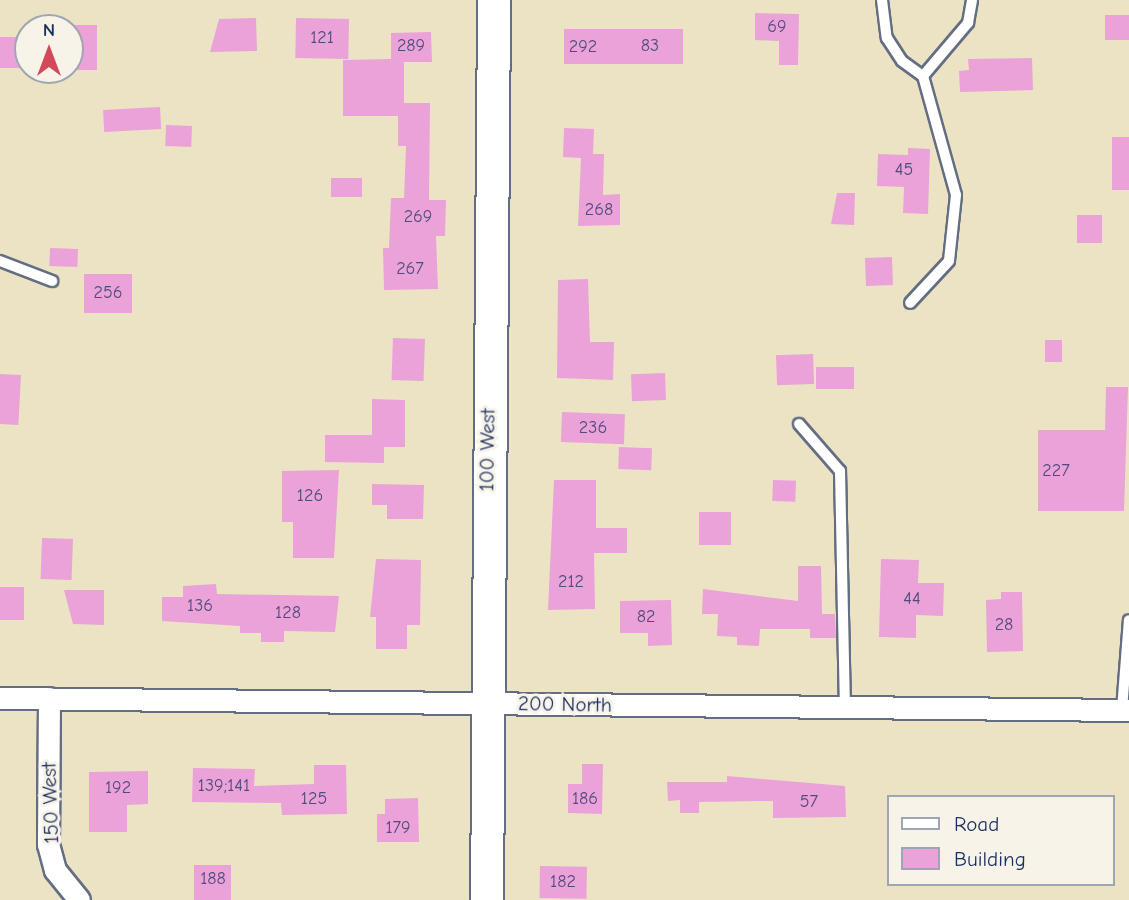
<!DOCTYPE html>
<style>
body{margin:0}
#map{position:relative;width:1129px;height:900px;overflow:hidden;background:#ece3c5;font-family:"Comic Neue",sans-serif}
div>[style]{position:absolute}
.building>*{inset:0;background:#eaa2d9;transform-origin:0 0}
.roads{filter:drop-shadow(2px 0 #646e82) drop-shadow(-2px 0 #646e82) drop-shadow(0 2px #646e82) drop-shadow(0 -2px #646e82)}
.lane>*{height:10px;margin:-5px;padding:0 5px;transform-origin:5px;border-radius:5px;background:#fff}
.street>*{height:21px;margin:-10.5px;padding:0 10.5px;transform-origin:10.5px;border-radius:10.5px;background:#fff}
.secondary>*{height:32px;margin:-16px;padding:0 16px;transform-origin:16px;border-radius:16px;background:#fff}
span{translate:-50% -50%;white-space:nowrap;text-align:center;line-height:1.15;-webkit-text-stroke:6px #f7f3e8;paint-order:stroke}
.number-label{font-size:18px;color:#4f4c7d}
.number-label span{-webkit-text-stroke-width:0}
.street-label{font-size:21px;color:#1b2f5e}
.legend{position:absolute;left:887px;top:795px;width:228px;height:91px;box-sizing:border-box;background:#f7f3e8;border:2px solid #9fa5b1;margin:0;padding:9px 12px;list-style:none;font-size:21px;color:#1b2f5e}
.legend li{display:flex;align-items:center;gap:14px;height:35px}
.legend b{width:35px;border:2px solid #9fa5b1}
.north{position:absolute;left:14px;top:14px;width:70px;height:70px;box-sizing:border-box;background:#f7f3e8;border:2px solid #9fa5b1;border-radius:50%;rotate:0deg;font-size:19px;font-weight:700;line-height:28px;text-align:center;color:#1b2f5e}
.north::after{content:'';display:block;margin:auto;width:24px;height:32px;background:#d1495b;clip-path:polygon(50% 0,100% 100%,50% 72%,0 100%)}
</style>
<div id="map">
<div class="building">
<div style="clip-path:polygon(755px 13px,799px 14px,798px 65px,779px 65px,779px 41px,755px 40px)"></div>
<div style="left:1105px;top:15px;width:24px;height:25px"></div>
<div style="clip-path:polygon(256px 18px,257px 51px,210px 52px,219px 19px)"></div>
<div style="left:296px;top:18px;width:53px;height:40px;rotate:1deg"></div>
<div style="left:70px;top:25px;width:27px;height:45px"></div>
<div style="left:564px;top:29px;width:119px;height:35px"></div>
<div style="clip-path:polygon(431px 32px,432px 62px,404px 62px,404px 103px,430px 103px,429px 200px,446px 200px,445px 236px,436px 236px,438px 289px,384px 290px,383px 248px,389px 248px,391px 198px,404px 198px,406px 146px,398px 146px,398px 116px,343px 116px,343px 60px,391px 59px,391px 33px)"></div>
<div style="left:0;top:37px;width:28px;height:31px"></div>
<div style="clip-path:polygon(1032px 58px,1033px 90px,960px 92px,959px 71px,969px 70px,968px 59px)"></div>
<div style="left:160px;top:107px;width:22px;height:57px;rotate:87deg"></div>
<div style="left:166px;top:125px;width:26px;height:21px;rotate:2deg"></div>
<div style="clip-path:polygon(564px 128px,594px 129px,593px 154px,604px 154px,603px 195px,620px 194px,620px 225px,578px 226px,581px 158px,563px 157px)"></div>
<div style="left:1129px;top:137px;width:53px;height:17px;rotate:90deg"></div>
<div style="clip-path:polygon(908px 148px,930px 149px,928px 214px,903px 213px,904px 187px,877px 186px,878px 154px,908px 155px)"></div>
<div style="left:331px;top:178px;width:31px;height:19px"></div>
<div style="clip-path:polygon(837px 193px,855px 193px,854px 225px,831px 224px)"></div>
<div style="left:1077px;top:215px;width:25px;height:28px"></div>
<div style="left:50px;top:248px;width:28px;height:18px;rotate:2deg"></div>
<div style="left:892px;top:257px;width:28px;height:27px;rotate:88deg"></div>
<div style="left:84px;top:274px;width:48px;height:39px"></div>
<div style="clip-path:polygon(588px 279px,590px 342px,614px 342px,613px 380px,557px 378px,558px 280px)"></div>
<div style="left:393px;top:338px;width:32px;height:42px;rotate:2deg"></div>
<div style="left:1062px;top:340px;width:22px;height:17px;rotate:90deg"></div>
<div style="left:813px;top:354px;width:30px;height:37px;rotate:88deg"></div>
<div style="left:854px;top:367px;width:22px;height:38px;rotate:90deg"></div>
<div style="left:665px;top:373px;width:27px;height:34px;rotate:88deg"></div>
<div style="left:0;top:374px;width:21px;height:50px;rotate:3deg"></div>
<div style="clip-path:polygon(1106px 387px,1128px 387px,1124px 511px,1038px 511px,1038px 430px,1105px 430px)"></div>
<div style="clip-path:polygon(372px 399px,405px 400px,405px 447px,384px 447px,384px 463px,325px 462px,325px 435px,372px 435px)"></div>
<div style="left:562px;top:412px;width:63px;height:30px;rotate:2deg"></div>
<div style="left:619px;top:447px;width:33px;height:22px;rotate:2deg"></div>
<div style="clip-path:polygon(339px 470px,334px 558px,293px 558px,293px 522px,282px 522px,282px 471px)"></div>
<div style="clip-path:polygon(554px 480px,596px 480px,596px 528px,627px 528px,627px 553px,594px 553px,595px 609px,548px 610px)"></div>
<div style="left:773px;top:480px;width:23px;height:21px;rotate:2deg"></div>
<div style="clip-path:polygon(372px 484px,424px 485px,423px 519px,387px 519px,387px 505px,372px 505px)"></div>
<div style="left:699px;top:512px;width:32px;height:33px"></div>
<div style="left:42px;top:538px;width:31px;height:41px;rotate:2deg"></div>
<div style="clip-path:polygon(376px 559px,421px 560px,420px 625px,407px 625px,407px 649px,376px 649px,376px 617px,370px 617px)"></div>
<div style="clip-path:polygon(881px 559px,919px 560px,918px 583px,944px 583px,943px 616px,916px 615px,916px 638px,879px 637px)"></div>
<div style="clip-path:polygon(798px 566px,821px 566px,822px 614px,835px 614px,836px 638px,810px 638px,810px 629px,760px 629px,759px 646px,737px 645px,737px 637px,717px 636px,718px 614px,702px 614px,703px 589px,798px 601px)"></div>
<div style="clip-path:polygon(216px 584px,217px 594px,339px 596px,335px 632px,284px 631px,284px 642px,261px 642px,261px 633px,240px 633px,240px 626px,162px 621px,162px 597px,183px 597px,183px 586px)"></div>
<div style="left:0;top:587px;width:24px;height:33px"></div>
<div style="clip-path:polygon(64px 590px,104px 590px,104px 625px,73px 624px)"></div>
<div style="clip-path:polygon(1001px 592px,1022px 592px,1023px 651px,987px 652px,986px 600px,1001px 599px)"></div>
<div style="clip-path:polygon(671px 600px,672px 645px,648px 646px,648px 633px,620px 633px,620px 601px)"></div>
<div style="clip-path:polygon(582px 764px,603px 764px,602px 814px,568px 813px,568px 784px,582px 784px)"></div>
<div style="clip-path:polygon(314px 765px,346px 765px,347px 814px,282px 815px,281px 803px,192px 802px,193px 768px,255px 769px,254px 786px,314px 784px)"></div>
<div style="clip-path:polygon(148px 771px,148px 804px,127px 805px,127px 832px,89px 832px,89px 772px)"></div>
<div style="clip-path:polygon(727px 776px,845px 786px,846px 817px,773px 818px,773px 801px,699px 802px,699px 813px,680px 813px,680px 800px,668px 801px,667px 782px,727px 782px)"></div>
<div style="clip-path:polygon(418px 798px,419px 842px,377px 842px,377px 814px,385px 814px,385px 799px)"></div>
<div style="left:231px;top:865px;width:35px;height:37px;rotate:90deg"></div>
<div style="left:540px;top:866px;width:47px;height:32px;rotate:1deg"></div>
</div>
<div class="roads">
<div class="lane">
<div style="left:882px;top:0;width:38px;rotate:83deg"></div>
<div style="left:887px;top:38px;width:27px;rotate:57deg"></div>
<div style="left:902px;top:61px;width:26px;rotate:36deg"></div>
<div style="left:923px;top:76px;width:123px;rotate:74.5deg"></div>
<div style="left:956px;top:195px;width:66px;rotate:96.1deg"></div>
<div style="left:949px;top:261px;width:57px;rotate:132.9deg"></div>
<div style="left:923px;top:76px;width:70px;rotate:-49.7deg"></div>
<div style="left:968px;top:23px;width:23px;rotate:-80deg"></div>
<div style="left:0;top:261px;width:56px;rotate:21deg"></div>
<div style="left:799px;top:424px;width:62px;rotate:48.9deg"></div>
<div style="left:840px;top:471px;width:238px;rotate:88.8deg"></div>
<div style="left:1122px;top:710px;width:90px;rotate:-85.6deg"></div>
</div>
<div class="street">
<div style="left:0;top:698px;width:1129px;rotate:0.61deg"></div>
<div style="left:49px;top:698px;width:146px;rotate:90.4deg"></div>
<div style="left:48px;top:844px;width:27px;rotate:75deg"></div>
<div style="left:55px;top:870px;width:38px;rotate:51deg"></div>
</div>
<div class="secondary">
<div style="left:487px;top:900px;width:900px;rotate:-89.55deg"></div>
</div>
</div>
<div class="number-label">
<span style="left:777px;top:27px">69</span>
<span style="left:322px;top:38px">121</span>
<span style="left:411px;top:46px">289</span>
<span style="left:650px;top:46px">83</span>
<span style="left:583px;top:47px">292</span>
<span style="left:904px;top:170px">45</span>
<span style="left:599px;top:210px">268</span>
<span style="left:418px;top:217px">269</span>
<span style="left:410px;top:269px">267</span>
<span style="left:108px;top:293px">256</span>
<span style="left:593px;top:428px">236</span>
<span style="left:1056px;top:471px">227</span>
<span style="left:310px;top:496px">126</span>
<span style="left:571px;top:582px">212</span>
<span style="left:912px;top:599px">44</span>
<span style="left:200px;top:606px">136</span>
<span style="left:288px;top:613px">128</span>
<span style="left:646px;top:617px">82</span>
<span style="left:1004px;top:625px">28</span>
<span style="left:224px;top:786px">139;141</span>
<span style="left:118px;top:788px">192</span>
<span style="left:314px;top:799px">125</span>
<span style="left:585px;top:799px">186</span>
<span style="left:809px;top:802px">57</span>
<span style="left:398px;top:828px">179</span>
<span style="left:213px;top:879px">188</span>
<span style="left:563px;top:882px">182</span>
</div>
<div class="street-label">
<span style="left:487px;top:450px;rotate:-89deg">100 West</span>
<span style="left:565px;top:704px;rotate:1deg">200 North</span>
<span style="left:50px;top:803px;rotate:-92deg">150 West</span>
</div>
<ul class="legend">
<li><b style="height:9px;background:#fff"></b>Road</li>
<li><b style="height:19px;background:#eaa2d9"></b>Building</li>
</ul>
<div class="north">N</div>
</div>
